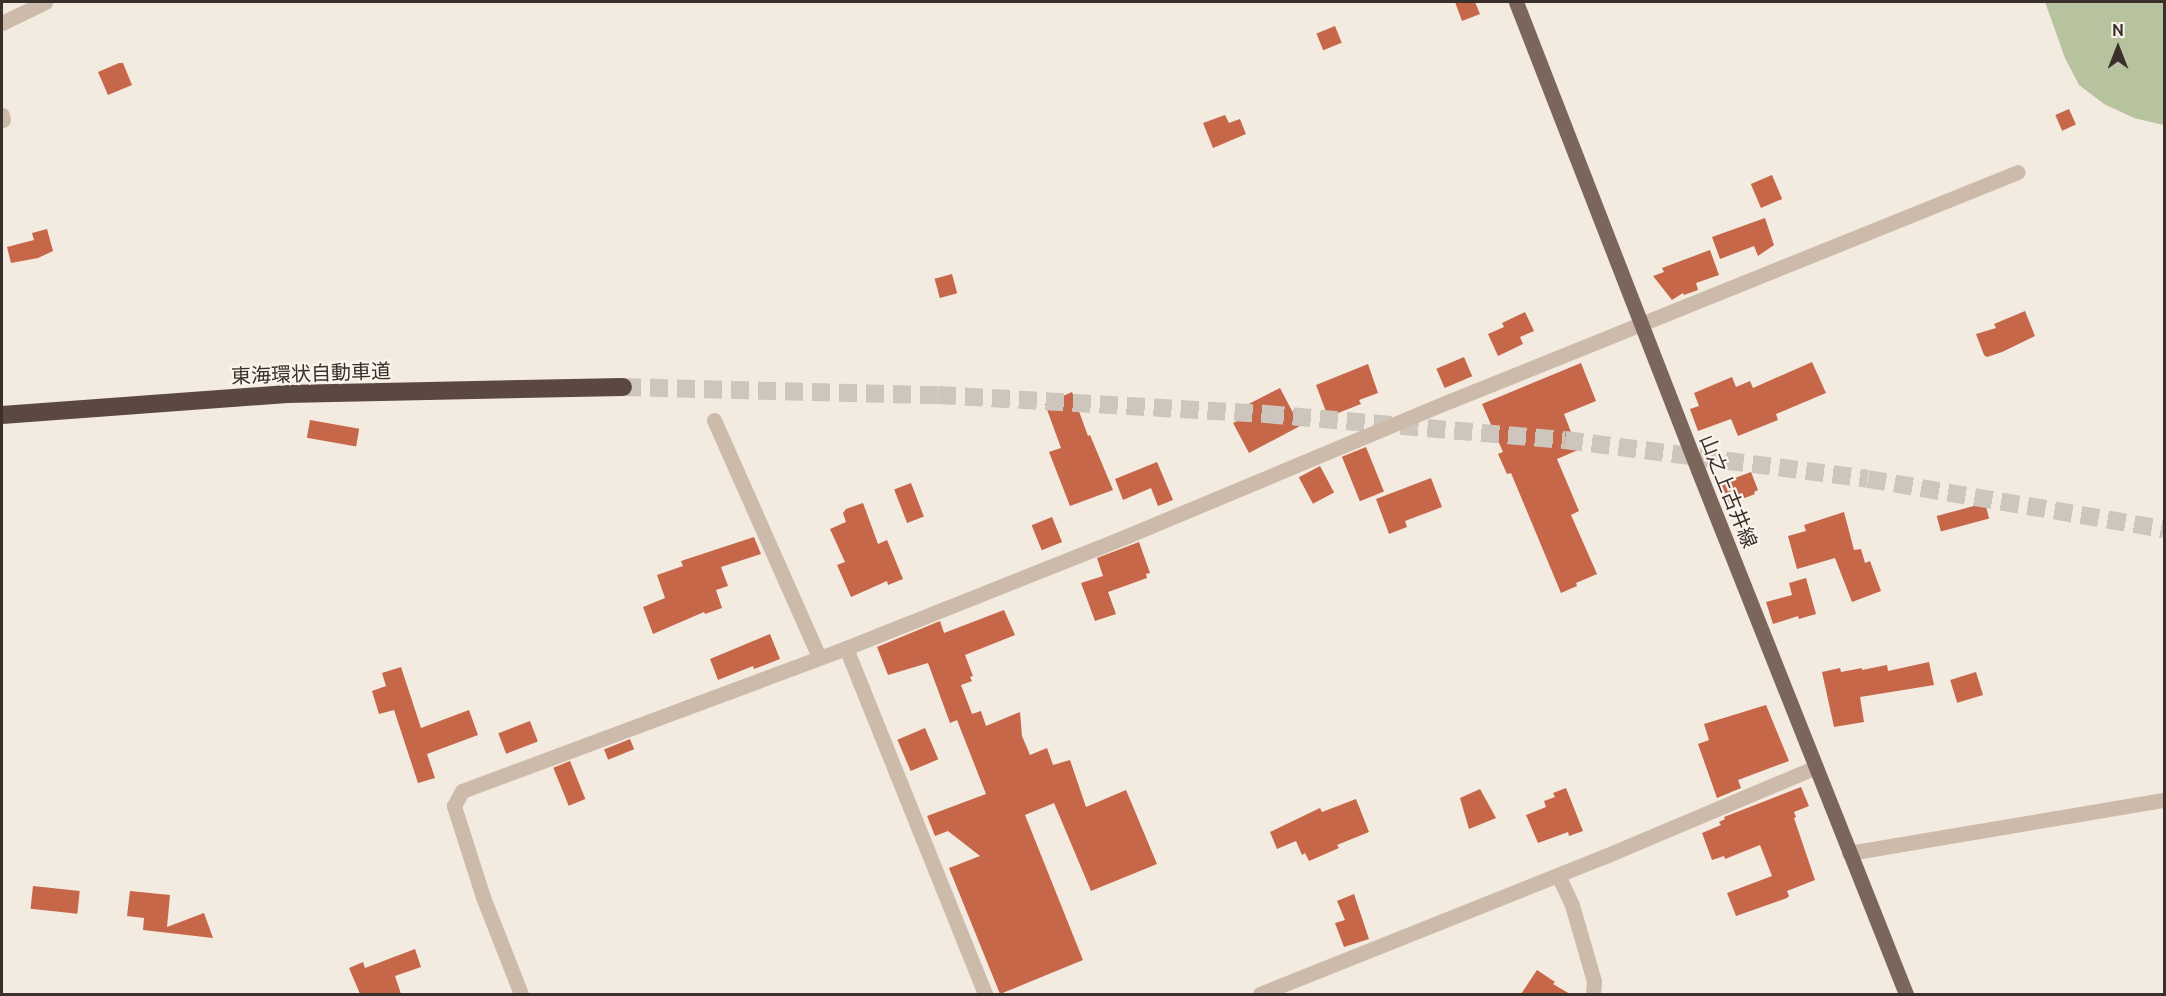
<!DOCTYPE html>
<meta charset="utf-8">
<style>
body{margin:0}
#map{position:relative;width:2166px;height:996px;overflow:hidden;background:#f3eae0;font-family:Ubuntu,"Noto Sans JP",sans-serif}
div>[style]{position:absolute}
.green>*{inset:0;background:#b7c39f}
.building>*{inset:0;background:#c7674a;transform-origin:0 0}
.highway-tunnel>*{height:18px;margin-top:-9px;transform-origin:0;background:repeating-linear-gradient(90deg,#cec5bc 0 18px,transparent 0 27px)}
.minor>*{height:15px;margin:-7.5px;padding:0 7.5px;transform-origin:7.5px;border-radius:7.5px;background:#ccbaab}
.major>*{height:15px;margin:-7.5px;padding:0 7.5px;transform-origin:7.5px;border-radius:7.5px;background:#7c665c}
.highway>*{height:18px;margin:-9px;padding:0 9px;transform-origin:9px;border-radius:9px;background:#5b4941}
span{translate:-50% -50%;white-space:nowrap;text-align:center;line-height:1.15;-webkit-text-stroke:4.5px #fbf4ed;paint-order:stroke}
.street-label{font-size:20px;color:#3a2f2a}
.frame{position:absolute;inset:0;border:3px solid #3a2f2a;pointer-events:none}
.north{position:absolute;left:2088px;top:18px;width:60px;height:60px;-webkit-text-stroke:4px #fbf4ed;paint-order:stroke;rotate:0deg;font-size:16px;font-weight:700;line-height:24px;text-align:center;color:#3a2f2a}
.north::after{content:'';display:block;margin:auto;width:21px;height:27px;background:#3a2f2a;clip-path:polygon(50% 0,100% 100%,50% 72%,0 100%)}
</style>
<div id="map">
<div class="green">
<div style="clip-path:polygon(2045px 2px,2164px 2px,2164px 125px,2134px 118px,2104px 104px,2079px 85px,2065px 58px)"></div>
</div>
<div class="building">
<div style="clip-path:polygon(1455px 2px,1475px 2px,1480px 14px,1462px 21px)"></div>
<div style="left:1335px;top:26px;width:18px;height:20px;rotate:68deg"></div>
<div style="clip-path:polygon(119px 63px,123px 63px,132px 85px,108px 95px,98px 72px)"></div>
<div style="left:2069px;top:109px;width:17px;height:15px;rotate:66deg"></div>
<div style="clip-path:polygon(1225px 115px,1229px 123px,1240px 119px,1246px 134px,1213px 148px,1203px 123px)"></div>
<div style="left:1772px;top:175px;width:26px;height:23px;rotate:67deg"></div>
<div style="clip-path:polygon(1765px 218px,1774px 245px,1758px 256px,1754px 246px,1720px 259px,1712px 237px)"></div>
<div style="clip-path:polygon(47px 229px,53px 251px,38px 258px,11px 263px,7px 247px,34px 240px,32px 233px)"></div>
<div style="clip-path:polygon(1710px 250px,1719px 275px,1696px 283px,1698px 290px,1684px 295px,1683px 293px,1672px 300px,1653px 276px,1664px 272px,1662px 268px)"></div>
<div style="left:952px;top:274px;width:20px;height:18px;rotate:75deg"></div>
<div style="clip-path:polygon(2025px 311px,2035px 336px,2002px 352px,1987px 357px,1984px 355px,1976px 334px,1996px 328px,1994px 324px)"></div>
<div style="clip-path:polygon(1525px 312px,1534px 331px,1520px 337px,1523px 344px,1498px 356px,1488px 334px,1504px 327px,1502px 323px)"></div>
<div style="left:1464px;top:357px;width:21px;height:30px;rotate:67deg"></div>
<div style="clip-path:polygon(1812px 362px,1826px 393px,1776px 414px,1778px 420px,1738px 436px,1731px 419px,1698px 431px,1690px 409px,1699px 406px,1694px 393px,1732px 377px,1736px 387px,1750px 381px,1753px 388px)"></div>
<div style="clip-path:polygon(1581px 363px,1596px 401px,1564px 414px,1578px 450px,1557px 459px,1579px 511px,1571px 515px,1597px 574px,1576px 583px,1577px 586px,1561px 593px,1511px 473px,1507px 474px,1498px 454px,1503px 452px,1482px 404px)"></div>
<div style="clip-path:polygon(1368px 364px,1378px 393px,1359px 400px,1361px 404px,1328px 417px,1316px 385px)"></div>
<div style="clip-path:polygon(1280px 388px,1300px 426px,1249px 453px,1233px 423px,1244px 418px,1239px 409px)"></div>
<div style="clip-path:polygon(1072px 392px,1088px 436px,1090px 435px,1113px 490px,1070px 506px,1049px 452px,1061px 448px,1045px 404px)"></div>
<div style="left:310px;top:420px;width:50px;height:18px;rotate:10deg"></div>
<div style="left:1366px;top:447px;width:48px;height:26px;rotate:68deg"></div>
<div style="clip-path:polygon(1157px 462px,1173px 500px,1158px 506px,1151px 488px,1123px 500px,1115px 479px)"></div>
<div style="left:1320px;top:466px;width:30px;height:24px;rotate:62deg"></div>
<div style="clip-path:polygon(1751px 472px,1758px 490px,1754px 492px,1755px 494px,1727px 505px,1719px 484px)"></div>
<div style="clip-path:polygon(1431px 478px,1442px 507px,1405px 521px,1407px 527px,1389px 534px,1376px 499px)"></div>
<div style="left:911px;top:483px;width:36px;height:18px;rotate:69deg"></div>
<div style="clip-path:polygon(863px 503px,878px 544px,887px 540px,903px 579px,888px 585px,887px 581px,851px 597px,837px 565px,845px 562px,830px 529px,846px 522px,843px 513px,846px 509px)"></div>
<div style="left:1985px;top:503px;width:16px;height:50px;rotate:75deg"></div>
<div style="clip-path:polygon(1844px 512px,1854px 550px,1861px 549px,1865px 563px,1870px 561px,1881px 591px,1852px 602px,1835px 558px,1797px 569px,1788px 536px,1806px 531px,1804px 525px)"></div>
<div style="left:1052px;top:517px;width:27px;height:22px;rotate:68deg"></div>
<div style="clip-path:polygon(754px 537px,761px 554px,721px 567px,728px 586px,716px 590px,722px 608px,705px 614px,704px 612px,653px 634px,643px 607px,665px 598px,657px 575px,683px 566px,681px 561px)"></div>
<div style="clip-path:polygon(1139px 542px,1150px 573px,1146px 574px,1147px 578px,1108px 592px,1116px 614px,1095px 621px,1081px 583px,1103px 576px,1097px 558px)"></div>
<div style="clip-path:polygon(1806px 578px,1816px 614px,1799px 619px,1798px 616px,1773px 624px,1766px 602px,1792px 595px,1789px 583px)"></div>
<div style="clip-path:polygon(1004px 610px,1015px 635px,965px 655px,973px 676px,970px 677px,972px 681px,961px 685px,972px 714px,981px 711px,986px 726px,1020px 712px,1022px 736px,1030px 755px,1047px 748px,1053px 765px,1070px 760px,1086px 807px,1126px 790px,1157px 864px,1091px 891px,1054px 803px,1025px 815px,1083px 960px,1000px 994px,949px 868px,980px 856px,948px 831px,935px 836px,927px 816px,986px 794px,957px 720px,950px 723px,928px 663px,888px 675px,877px 647px,940px 621px,944px 633px)"></div>
<div style="clip-path:polygon(770px 634px,780px 659px,754px 669px,753px 666px,718px 680px,710px 659px)"></div>
<div style="clip-path:polygon(1929px 662px,1934px 685px,1860px 697px,1864px 722px,1834px 727px,1822px 672px,1840px 668px,1841px 672px,1862px 668px,1862px 670px,1887px 665px,1888px 671px)"></div>
<div style="clip-path:polygon(401px 667px,421px 728px,469px 710px,478px 735px,427px 754px,435px 778px,418px 783px,394px 710px,379px 714px,372px 691px,386px 686px,382px 673px)"></div>
<div style="left:1976px;top:672px;width:24px;height:27px;rotate:73deg"></div>
<div style="clip-path:polygon(1766px 705px,1789px 761px,1738px 780px,1741px 788px,1717px 798px,1698px 744px,1709px 740px,1704px 724px)"></div>
<div style="left:530px;top:721px;width:22px;height:34px;rotate:69deg"></div>
<div style="left:925px;top:728px;width:34px;height:30px;rotate:67deg"></div>
<div style="left:630px;top:739px;width:11px;height:28px;rotate:68deg"></div>
<div style="left:570px;top:761px;width:41px;height:18px;rotate:68deg"></div>
<div style="clip-path:polygon(1801px 787px,1809px 806px,1794px 812px,1796px 817px,1794px 818px,1815px 880px,1787px 891px,1789px 896px,1787px 898px,1736px 916px,1727px 893px,1772px 876px,1760px 845px,1725px 859px,1724px 856px,1712px 860px,1702px 833px,1721px 825px,1719px 822px,1725px 819px,1724px 817px)"></div>
<div style="clip-path:polygon(1566px 788px,1583px 831px,1569px 836px,1568px 832px,1538px 843px,1526px 815px,1546px 807px,1544px 801px,1555px 797px,1553px 793px)"></div>
<div style="clip-path:polygon(1480px 789px,1496px 818px,1469px 829px,1460px 798px)"></div>
<div style="clip-path:polygon(1356px 799px,1369px 832px,1337px 845px,1339px 848px,1309px 861px,1305px 853px,1302px 855px,1296px 841px,1277px 849px,1270px 832px,1320px 808px,1322px 812px)"></div>
<div style="left:33px;top:886px;width:47px;height:23px;rotate:6deg"></div>
<div style="clip-path:polygon(130px 891px,170px 895px,167px 927px,204px 913px,213px 938px,143px 930px,144px 918px,127px 916px)"></div>
<div style="clip-path:polygon(1354px 894px,1369px 939px,1344px 947px,1335px 923px,1345px 920px,1337px 901px)"></div>
<div style="clip-path:polygon(415px 949px,421px 967px,395px 976px,401px 994px,360px 994px,349px 968px,363px 962px,365px 968px)"></div>
<div style="clip-path:polygon(1537px 970px,1555px 982px,1553px 984px,1570px 994px,1521px 994px)"></div>
</div>
<div class="highway-tunnel">
<div style="left:623px;top:387px;width:315px;rotate:1.5deg"></div>
<div style="left:938px;top:395px;width:329px;rotate:3.3deg"></div>
<div style="left:1266px;top:414px;width:300px;rotate:5deg"></div>
<div style="left:1565px;top:440px;width:305px;rotate:7.3deg"></div>
<div style="left:1868px;top:479px;width:300px;rotate:9.6deg"></div>
</div>
<div class="minor">
<div style="left:2px;top:23px;width:48px;rotate:-26deg"></div>
<div style="left:2px;top:115px;width:5px;rotate:79deg"></div>
<div style="left:714px;top:420px;width:259px;rotate:66.1deg"></div>
<div style="left:846px;top:648px;width:373px;rotate:68.1deg"></div>
<div style="left:1849px;top:853px;width:319px;rotate:-9.6deg"></div>
<div style="left:1558px;top:875px;width:33px;rotate:65deg"></div>
<div style="left:1572px;top:905px;width:79px;rotate:73.9deg"></div>
<div style="left:1594px;top:981px;width:13px;rotate:94deg"></div>
<div style="left:521px;top:994px;width:104px;rotate:-111.4deg"></div>
<div style="left:483px;top:897px;width:96px;rotate:-107.7deg"></div>
<div style="left:454px;top:806px;width:17px;rotate:-62deg"></div>
<div style="left:462px;top:791px;width:410px;rotate:-20.4deg"></div>
<div style="left:846px;top:648px;width:302px;rotate:-21.7deg"></div>
<div style="left:1127px;top:536px;width:350px;rotate:-22.7deg"></div>
<div style="left:1450px;top:401px;width:612px;rotate:-21.96deg"></div>
<div style="left:1260px;top:994px;width:369px;rotate:-21.8deg"></div>
<div style="left:1603px;top:857px;width:231px;rotate:-22.9deg"></div>
</div>
<div class="major">
<div style="left:1516px;top:2px;width:502px;rotate:68.75deg"></div>
<div style="left:1698px;top:470px;width:564px;rotate:68.35deg"></div>
</div>
<div class="highway">
<div style="left:2px;top:415px;width:286px;rotate:-4.2deg"></div>
<div style="left:287px;top:394px;width:336px;rotate:-1.2deg"></div>
</div>
<div class="street-label">
<span style="left:311px;top:373px;rotate:-2deg">東海環状自動車道</span>
<span style="left:1729px;top:491px;rotate:68deg">山之上古井線</span>
</div>
<div class="frame"></div>
<div class="north">N</div>
</div>
